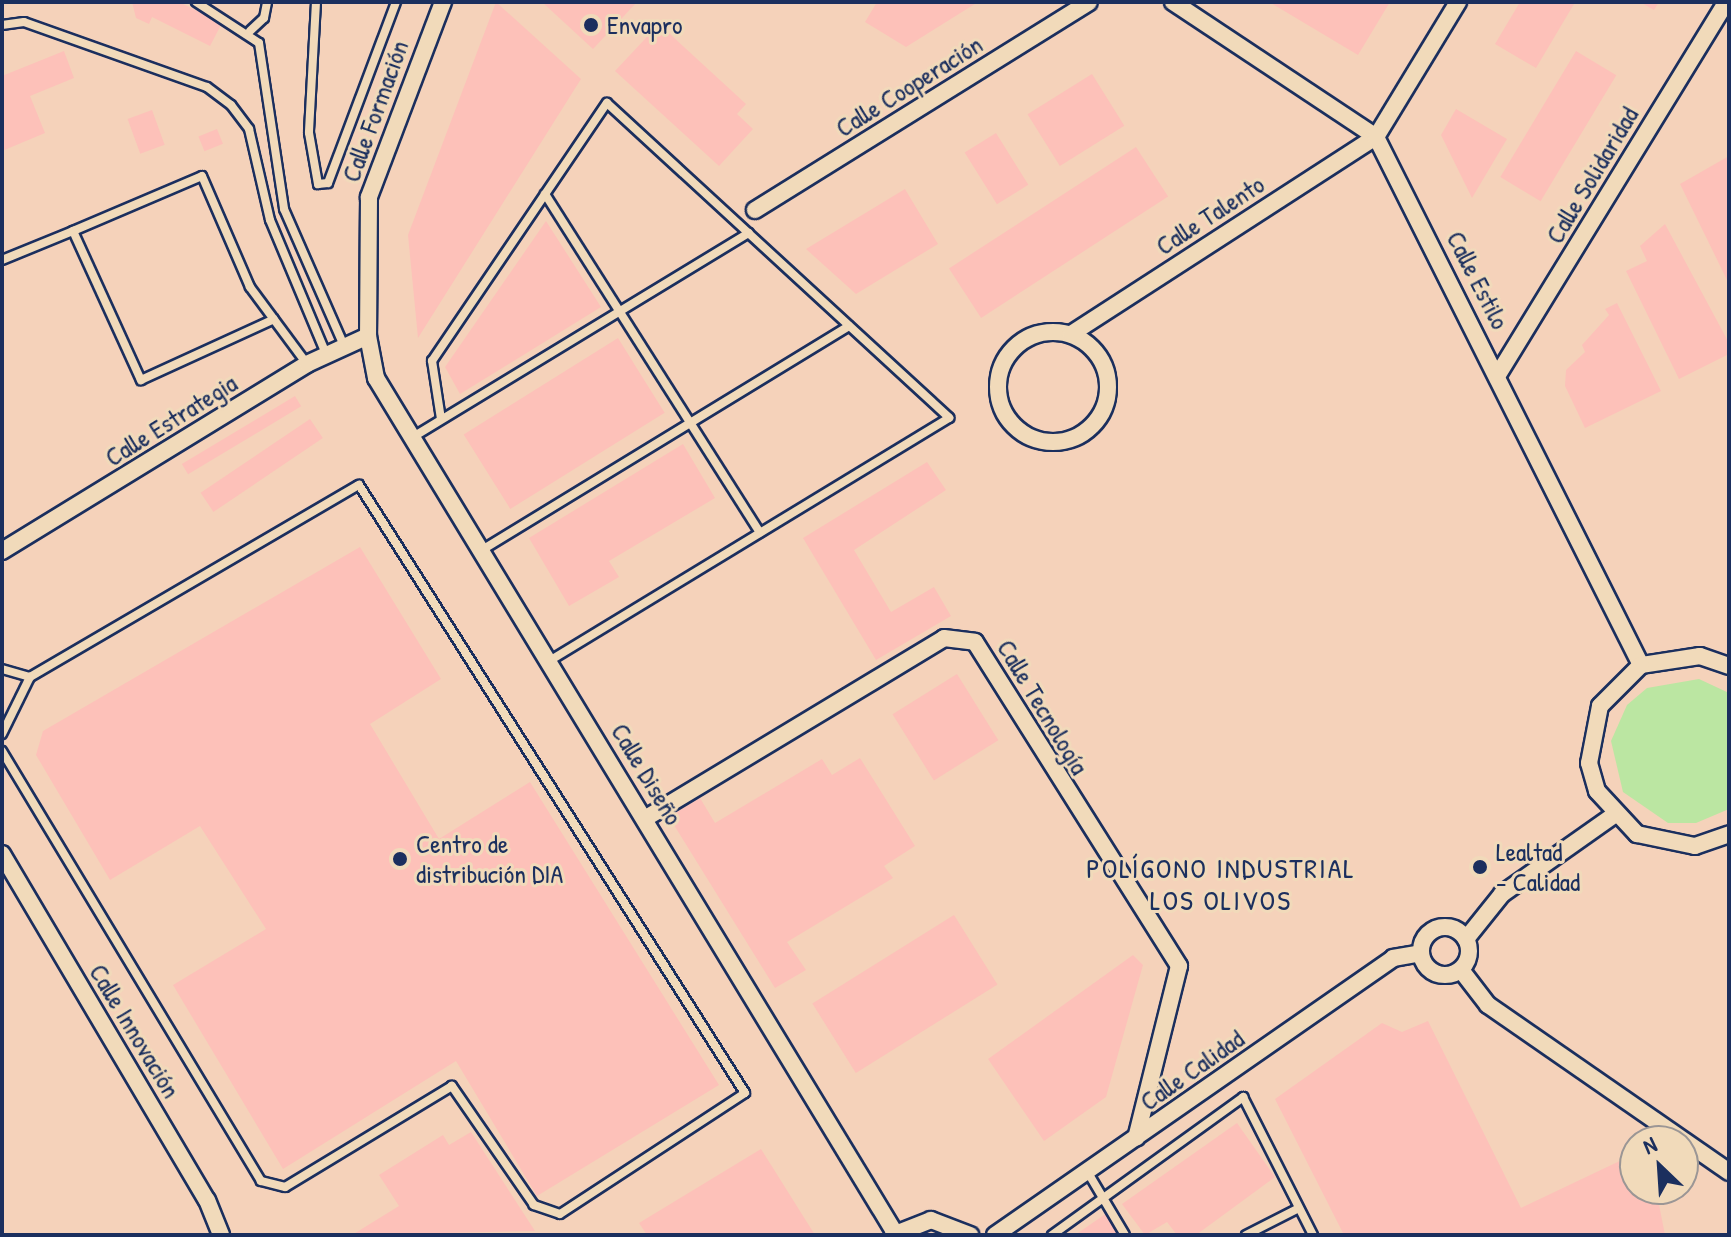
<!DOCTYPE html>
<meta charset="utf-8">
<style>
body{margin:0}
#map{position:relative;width:1731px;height:1237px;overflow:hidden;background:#f1daba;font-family:"Patrick Hand",sans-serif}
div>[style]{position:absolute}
.built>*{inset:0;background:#f5d2ba}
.green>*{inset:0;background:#bbe6a2}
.building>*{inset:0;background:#fdc1b9;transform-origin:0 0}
.roads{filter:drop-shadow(2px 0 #1b2f5e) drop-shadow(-2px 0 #1b2f5e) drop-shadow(0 2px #1b2f5e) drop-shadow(0 -2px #1b2f5e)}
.service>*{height:8px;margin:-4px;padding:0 4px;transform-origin:4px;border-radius:4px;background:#f1daba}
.minor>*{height:16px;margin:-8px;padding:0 8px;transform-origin:8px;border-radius:8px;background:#f1daba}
.minor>.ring{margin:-8px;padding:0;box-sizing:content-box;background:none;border:16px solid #f1daba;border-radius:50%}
.dots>*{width:22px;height:22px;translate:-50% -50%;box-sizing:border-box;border:4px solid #f1daba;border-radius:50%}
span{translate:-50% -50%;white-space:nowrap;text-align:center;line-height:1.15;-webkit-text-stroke:6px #f1daba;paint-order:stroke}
.poi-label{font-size:26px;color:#1b2f5e}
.left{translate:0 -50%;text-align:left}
.street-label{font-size:26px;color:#1b2f5e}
.neighbourhood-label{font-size:28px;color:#1b2f5e;letter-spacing:2px}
.frame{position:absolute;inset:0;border:4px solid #1b2f5e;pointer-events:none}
.north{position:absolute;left:1619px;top:1125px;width:80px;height:80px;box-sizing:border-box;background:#f1daba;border:2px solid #9b9695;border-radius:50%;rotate:335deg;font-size:22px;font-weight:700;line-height:32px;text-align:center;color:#1b2f5e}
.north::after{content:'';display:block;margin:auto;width:28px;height:36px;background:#1b2f5e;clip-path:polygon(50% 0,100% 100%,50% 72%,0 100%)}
</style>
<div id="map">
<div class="built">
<div style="clip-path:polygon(evenodd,2px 2px,1729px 2px,1729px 1235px,2px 1235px,2px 2px,1635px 1141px,1683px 1141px,1683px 1189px,1635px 1189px,1635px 1141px)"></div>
</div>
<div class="green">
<div style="clip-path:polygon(1699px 679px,1729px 693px,1729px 809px,1696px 823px,1668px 823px,1623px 792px,1611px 741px,1627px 705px,1647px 688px)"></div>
</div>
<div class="building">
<div style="clip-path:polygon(132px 2px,179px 2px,222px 23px,210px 46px,152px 17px,149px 24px,136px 18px)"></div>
<div style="clip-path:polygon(496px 2px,581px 79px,418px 338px,408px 235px)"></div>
<div style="clip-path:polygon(542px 2px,637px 2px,593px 49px)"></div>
<div style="clip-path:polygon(877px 2px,978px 2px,906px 47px,865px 22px)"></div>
<div style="clip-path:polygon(1269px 2px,1390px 2px,1358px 55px)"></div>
<div style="clip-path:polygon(1520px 2px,1574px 4px,1536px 68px,1495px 44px)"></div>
<div style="clip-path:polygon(1640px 2px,1659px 2px,1654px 10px)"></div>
<div style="clip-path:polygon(659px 24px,746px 104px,737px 114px,753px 129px,719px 166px,615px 71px)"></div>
<div style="clip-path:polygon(64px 51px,74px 78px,30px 96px,45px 133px,2px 151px,2px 76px)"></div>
<div style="left:1576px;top:51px;width:47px;height:147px;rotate:31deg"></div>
<div style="left:1092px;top:74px;width:61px;height:76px;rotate:58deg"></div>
<div style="clip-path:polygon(1456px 109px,1507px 139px,1472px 198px,1441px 135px)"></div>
<div style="left:152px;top:110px;width:37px;height:26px;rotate:70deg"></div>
<div style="left:217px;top:129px;width:16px;height:20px;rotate:68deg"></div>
<div style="left:996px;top:133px;width:61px;height:37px;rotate:58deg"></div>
<div style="left:1136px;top:147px;width:59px;height:223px;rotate:57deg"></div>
<div style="clip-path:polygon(1729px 156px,1729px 284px,1680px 184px)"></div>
<div style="clip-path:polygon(905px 189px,938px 244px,856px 294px,806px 249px)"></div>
<div style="clip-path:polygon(546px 221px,601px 307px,460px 394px,445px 367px)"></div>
<div style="clip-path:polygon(1665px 224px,1729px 343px,1729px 354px,1679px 379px,1626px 271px,1647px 261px,1640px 246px)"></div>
<div style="clip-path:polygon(1617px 303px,1661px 391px,1585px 428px,1565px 386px,1566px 370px,1585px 352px,1582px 345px,1609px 315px,1605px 309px)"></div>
<div style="left:618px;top:338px;width:88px;height:182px;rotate:58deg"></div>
<div style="left:295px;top:396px;width:12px;height:132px;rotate:59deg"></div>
<div style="left:310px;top:419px;width:23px;height:132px;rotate:56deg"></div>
<div style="clip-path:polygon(683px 444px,715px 498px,609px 561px,619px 577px,569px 606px,529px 538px)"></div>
<div style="clip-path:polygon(927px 462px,946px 490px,854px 550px,891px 612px,934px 587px,951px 616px,876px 660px,803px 538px)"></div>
<div style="clip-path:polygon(360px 547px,441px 679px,370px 724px,439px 839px,530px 782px,719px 1085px,537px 1196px,456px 1061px,283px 1169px,173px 985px,266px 929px,200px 826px,110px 880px,36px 755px,43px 731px)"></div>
<div style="left:957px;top:674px;width:78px;height:76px;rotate:58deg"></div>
<div style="clip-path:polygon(860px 758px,915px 846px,884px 866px,893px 878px,787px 942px,806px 970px,775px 988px,669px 817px,700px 798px,715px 823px,822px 759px,832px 775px)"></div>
<div style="left:954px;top:915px;width:82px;height:167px;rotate:58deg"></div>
<div style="clip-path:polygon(1133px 955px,1143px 965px,1106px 1097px,1044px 1141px,988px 1059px)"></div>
<div style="clip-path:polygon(1428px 1021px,1521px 1208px,1626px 1158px,1635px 1165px,1635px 1189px,1656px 1189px,1665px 1235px,1344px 1235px,1275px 1099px,1382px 1023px,1402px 1032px)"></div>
<div style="clip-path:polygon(1237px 1123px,1275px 1177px,1196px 1235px,1177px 1235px,1167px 1222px,1145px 1235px,1122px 1204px)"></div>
<div style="clip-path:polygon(471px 1132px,535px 1231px,352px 1235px,399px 1206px,379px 1175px,443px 1135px,449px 1145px)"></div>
<div style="clip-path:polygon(761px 1149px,815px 1235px,647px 1235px,639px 1223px)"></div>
<div style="clip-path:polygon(1107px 1213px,1117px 1235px,1075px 1235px)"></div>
</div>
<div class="roads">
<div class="service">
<div style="left:196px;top:2px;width:75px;rotate:33.1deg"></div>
<div style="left:259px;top:43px;width:168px;rotate:81.4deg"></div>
<div style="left:284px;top:209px;width:150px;rotate:66.3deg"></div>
<div style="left:316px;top:2px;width:131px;rotate:93.1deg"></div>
<div style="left:309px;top:133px;width:52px;rotate:80deg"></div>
<div style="left:318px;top:184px;width:10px;rotate:-6deg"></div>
<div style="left:328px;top:183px;width:193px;rotate:-69.4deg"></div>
<div style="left:2px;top:25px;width:22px;rotate:-8deg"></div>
<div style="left:24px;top:22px;width:194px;rotate:19.6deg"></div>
<div style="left:207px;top:87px;width:30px;rotate:37deg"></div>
<div style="left:231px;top:105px;width:30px;rotate:53deg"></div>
<div style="left:249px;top:129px;width:93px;rotate:77deg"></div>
<div style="left:270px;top:220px;width:145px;rotate:67.3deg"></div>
<div style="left:250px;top:31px;width:19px;rotate:-43deg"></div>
<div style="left:264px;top:18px;width:16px;rotate:-79deg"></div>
<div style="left:545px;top:194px;width:401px;rotate:57.6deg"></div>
<div style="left:73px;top:231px;width:140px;rotate:-23.1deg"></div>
<div style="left:202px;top:176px;width:121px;rotate:66.6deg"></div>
<div style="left:250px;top:287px;width:96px;rotate:53.5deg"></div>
<div style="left:2px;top:260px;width:77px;rotate:-22.2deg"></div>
<div style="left:73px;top:231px;width:164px;rotate:65.5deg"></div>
<div style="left:141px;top:380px;width:146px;rotate:-24.6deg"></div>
<div style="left:441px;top:419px;width:59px;rotate:-98.8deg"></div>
<div style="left:432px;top:361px;width:312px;rotate:-55.9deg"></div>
<div style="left:607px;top:103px;width:465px;rotate:42.6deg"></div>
<div style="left:949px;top:418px;width:467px;rotate:148.7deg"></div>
<div style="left:413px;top:437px;width:393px;rotate:-31.3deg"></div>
<div style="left:482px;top:550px;width:430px;rotate:-31.4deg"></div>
<div style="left:2px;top:669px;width:29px;rotate:16deg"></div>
<div style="left:2px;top:734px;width:64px;rotate:-63.8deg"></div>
<div style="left:30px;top:677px;width:381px;rotate:-30.3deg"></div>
<div style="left:359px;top:485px;width:720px;rotate:57.59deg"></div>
<div style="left:745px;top:1093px;width:221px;rotate:146.8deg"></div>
<div style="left:560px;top:1214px;width:28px;rotate:-161deg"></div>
<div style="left:534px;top:1205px;width:145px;rotate:-124.6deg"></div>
<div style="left:452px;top:1086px;width:195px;rotate:148.8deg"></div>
<div style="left:285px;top:1187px;width:25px;rotate:-166deg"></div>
<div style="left:261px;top:1181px;width:502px;rotate:-121.06deg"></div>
<div style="left:1087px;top:1171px;width:74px;rotate:59.3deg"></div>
<div style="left:1052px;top:1235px;width:236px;rotate:-35.8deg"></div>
<div style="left:1243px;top:1097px;width:155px;rotate:63.1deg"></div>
<div style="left:1246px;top:1235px;width:59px;rotate:-27deg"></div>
</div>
<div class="minor">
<div style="left:443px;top:2px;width:209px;rotate:110.8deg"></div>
<div style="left:369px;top:197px;width:139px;rotate:90.4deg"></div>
<div style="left:368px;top:336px;width:43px;rotate:79.2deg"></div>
<div style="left:376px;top:378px;width:1000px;rotate:58.74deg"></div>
<div style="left:1173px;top:2px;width:244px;rotate:33.6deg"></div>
<div style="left:1376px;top:137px;width:591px;rotate:63.35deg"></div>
<div style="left:755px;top:210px;width:393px;rotate:-31.9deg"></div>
<div class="ring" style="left:998px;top:332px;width:94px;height:94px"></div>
<div style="left:1071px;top:334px;width:363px;rotate:-32.9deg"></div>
<div style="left:1376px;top:137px;width:158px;rotate:-58.7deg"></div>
<div style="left:1499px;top:373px;width:435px;rotate:-58.5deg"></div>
<div style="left:2px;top:551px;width:358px;rotate:-31.5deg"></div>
<div style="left:307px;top:364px;width:67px;rotate:-24.7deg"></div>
<div style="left:1729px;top:666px;width:31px;rotate:-161deg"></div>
<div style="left:1700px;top:656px;width:60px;rotate:171.3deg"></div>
<div style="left:1641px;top:665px;width:58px;rotate:135deg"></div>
<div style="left:1600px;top:706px;width:58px;rotate:100.9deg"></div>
<div style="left:1589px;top:763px;width:29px;rotate:74deg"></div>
<div style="left:1597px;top:791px;width:59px;rotate:47.1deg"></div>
<div style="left:1637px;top:834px;width:59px;rotate:11.7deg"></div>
<div style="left:1695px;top:846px;width:36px;rotate:-19deg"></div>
<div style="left:646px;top:818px;width:348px;rotate:-31.1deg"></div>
<div style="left:944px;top:638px;width:31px;rotate:7deg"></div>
<div style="left:975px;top:642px;width:383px;rotate:57.8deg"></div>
<div style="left:1179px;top:966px;width:177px;rotate:104deg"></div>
<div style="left:2px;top:854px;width:402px;rotate:59.4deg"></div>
<div style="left:207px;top:1200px;width:38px;rotate:68deg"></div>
<div class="ring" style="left:1421px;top:927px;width:32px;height:32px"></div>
<div style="left:1466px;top:939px;width:58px;rotate:-51.3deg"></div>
<div style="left:1502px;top:894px;width:137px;rotate:-35.2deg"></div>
<div style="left:1461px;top:970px;width:44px;rotate:52.4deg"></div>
<div style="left:1488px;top:1005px;width:293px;rotate:34.7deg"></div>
<div style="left:893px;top:1235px;width:41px;rotate:-21.5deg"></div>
<div style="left:931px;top:1220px;width:42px;rotate:21deg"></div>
<div style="left:995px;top:1235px;width:485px;rotate:-34.8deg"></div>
<div style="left:1393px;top:958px;width:27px;rotate:-10deg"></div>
</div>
</div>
<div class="dots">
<div style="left:591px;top:25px;background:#1b2f5e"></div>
<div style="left:400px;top:859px;background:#1b2f5e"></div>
<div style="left:1480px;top:867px;background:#1b2f5e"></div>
</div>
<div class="poi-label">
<span class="left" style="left:607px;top:25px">Envapro</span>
<span class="left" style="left:416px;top:859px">Centro de<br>distribución DIA</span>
<span class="left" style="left:1496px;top:867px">Lealtad<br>- Calidad</span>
</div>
<div class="street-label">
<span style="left:909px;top:86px;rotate:-32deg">Calle Cooperación</span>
<span style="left:375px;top:111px;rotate:-70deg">Calle Formación</span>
<span style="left:1592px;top:175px;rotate:-59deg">Calle Solidaridad</span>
<span style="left:1210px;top:215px;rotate:-33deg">Calle Talento</span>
<span style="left:1478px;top:280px;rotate:63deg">Calle Estilo</span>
<span style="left:171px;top:420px;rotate:-32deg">Calle Estrategia</span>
<span style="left:1043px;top:707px;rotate:59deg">Calle Tecnología</span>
<span style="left:647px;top:774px;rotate:59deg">Calle Diseño</span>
<span style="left:135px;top:1031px;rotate:59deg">Calle Innovación</span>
<span style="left:1192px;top:1070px;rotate:-35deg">Calle Calidad</span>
</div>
<div class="neighbourhood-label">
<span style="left:1221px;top:884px">POLÍGONO INDUSTRIAL<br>LOS OLIVOS</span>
</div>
<div class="frame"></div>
<div class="north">N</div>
</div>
